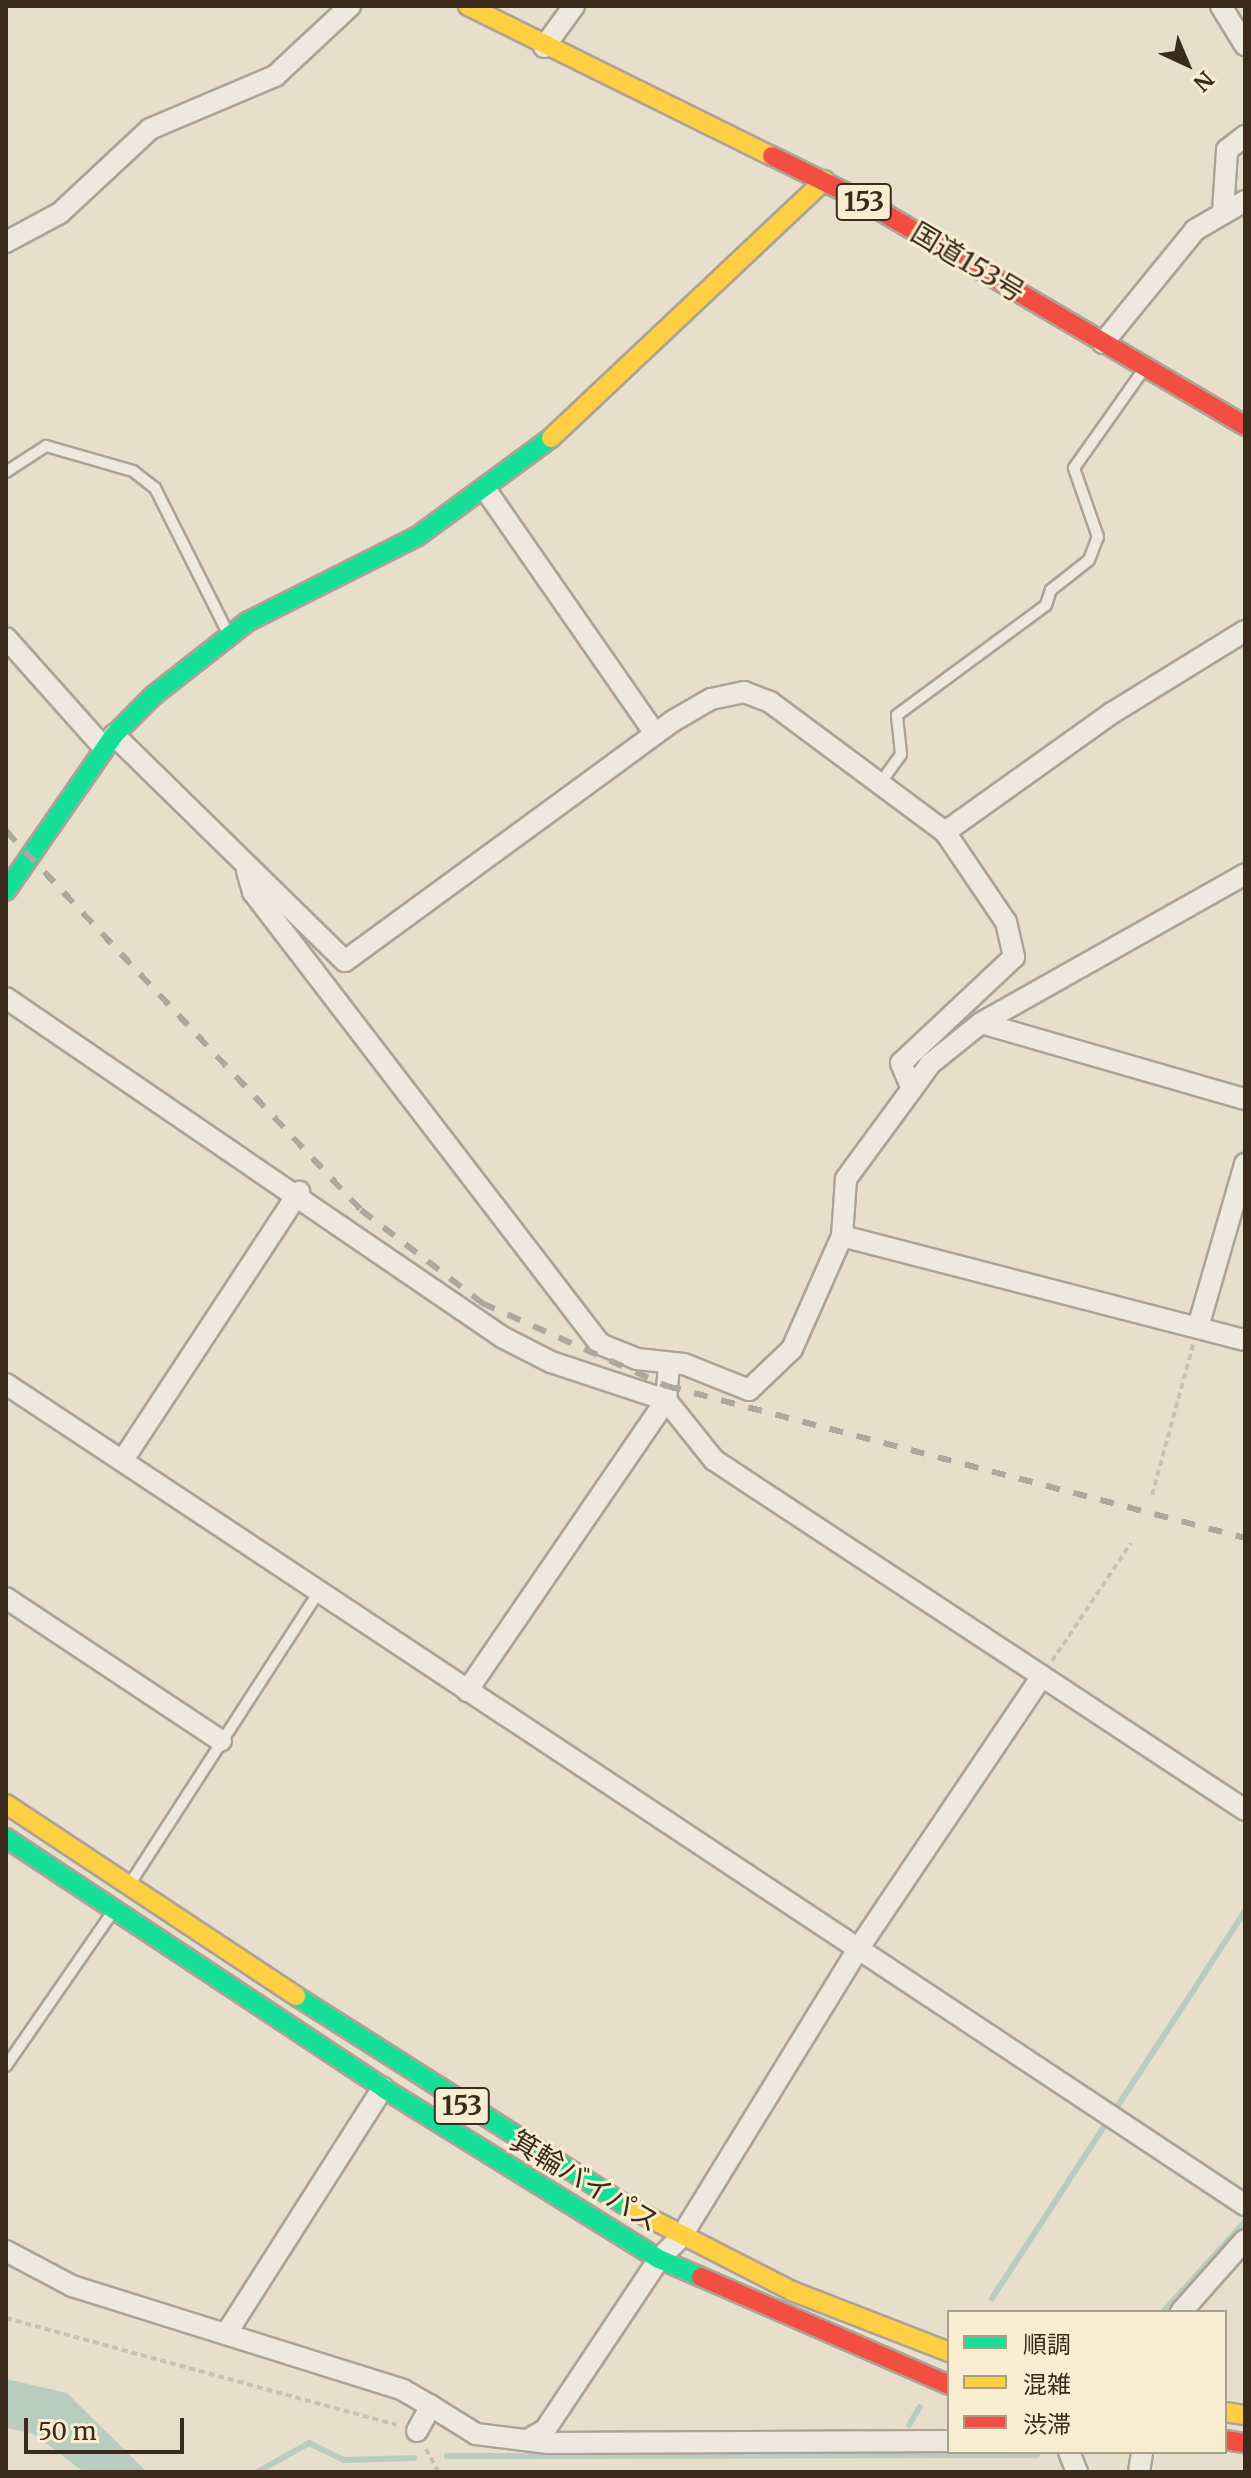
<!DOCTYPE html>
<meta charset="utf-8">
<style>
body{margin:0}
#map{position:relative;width:1251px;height:2478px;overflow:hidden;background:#e7dfcc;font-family:Merriweather,"Noto Sans JP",serif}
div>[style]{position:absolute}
.water>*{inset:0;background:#b8ccbf}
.stream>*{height:6px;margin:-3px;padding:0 3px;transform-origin:3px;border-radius:3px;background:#b8ccbf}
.path>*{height:4px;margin-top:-2px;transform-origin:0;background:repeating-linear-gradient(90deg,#c7c0b6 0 6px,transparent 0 10px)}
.roads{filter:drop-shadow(2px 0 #aca396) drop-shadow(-2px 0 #aca396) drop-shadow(0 2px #aca396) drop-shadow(0 -2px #aca396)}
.lane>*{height:10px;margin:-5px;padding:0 5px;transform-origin:5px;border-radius:5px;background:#eee9df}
.street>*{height:20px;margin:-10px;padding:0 10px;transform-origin:10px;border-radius:10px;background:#eee9df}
.fast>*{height:18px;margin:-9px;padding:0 9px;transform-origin:9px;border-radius:9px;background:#16e098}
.slow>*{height:18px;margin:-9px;padding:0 9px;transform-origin:9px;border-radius:9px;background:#ffcf43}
.jam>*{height:18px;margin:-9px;padding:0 9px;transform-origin:9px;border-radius:9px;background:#f24e42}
.rail>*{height:6px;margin-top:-3px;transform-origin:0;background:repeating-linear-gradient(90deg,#ada89f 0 14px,transparent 0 28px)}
span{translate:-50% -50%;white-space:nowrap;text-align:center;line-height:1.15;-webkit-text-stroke:6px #f8edd1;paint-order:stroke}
.shield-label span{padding:2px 6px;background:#f8edd1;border:2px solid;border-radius:6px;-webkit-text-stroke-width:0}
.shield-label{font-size:26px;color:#3b2b1c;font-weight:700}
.street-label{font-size:28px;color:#3b2b1c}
.frame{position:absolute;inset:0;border:8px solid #3b2b1c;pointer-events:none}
.legend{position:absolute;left:947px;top:2310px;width:280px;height:144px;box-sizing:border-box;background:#f8edd1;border:2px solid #ac9f89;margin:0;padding:10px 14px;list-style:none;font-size:24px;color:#3b2b1c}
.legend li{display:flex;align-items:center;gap:16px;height:40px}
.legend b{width:40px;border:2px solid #ac9f89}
.north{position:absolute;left:1147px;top:24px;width:80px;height:80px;-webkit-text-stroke:6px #f8edd1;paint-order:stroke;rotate:136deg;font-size:22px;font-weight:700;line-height:32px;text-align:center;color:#3b2b1c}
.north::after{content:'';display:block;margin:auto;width:28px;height:36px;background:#3b2b1c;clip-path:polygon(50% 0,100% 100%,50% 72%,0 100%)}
.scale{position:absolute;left:24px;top:2418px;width:160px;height:36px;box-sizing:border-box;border:4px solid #3b2b1c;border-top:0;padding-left:10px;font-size:24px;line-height:28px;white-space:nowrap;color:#3b2b1c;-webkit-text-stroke:6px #f8edd1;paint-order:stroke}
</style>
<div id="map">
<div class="water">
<div style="clip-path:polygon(6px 2379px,67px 2393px,147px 2472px,84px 2472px,32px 2433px,6px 2428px)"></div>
</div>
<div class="stream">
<div style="left:992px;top:2298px;width:462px;rotate:-56.8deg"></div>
<div style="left:1163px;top:2312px;width:122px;rotate:-47.7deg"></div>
<div style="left:909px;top:2425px;width:21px;rotate:-59deg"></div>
<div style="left:447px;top:2456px;width:590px;rotate:-0.1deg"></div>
<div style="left:257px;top:2472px;width:60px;rotate:-29.1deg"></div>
<div style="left:309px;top:2443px;width:39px;rotate:26deg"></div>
<div style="left:344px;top:2460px;width:70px;rotate:-1.6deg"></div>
</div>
<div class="path">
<div style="left:1152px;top:1495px;width:156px;rotate:-74.7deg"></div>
<div style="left:1052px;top:1661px;width:142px;rotate:-56.2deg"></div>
<div style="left:6px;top:2318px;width:405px;rotate:15.3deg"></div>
<div style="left:426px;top:2449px;width:26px;rotate:62deg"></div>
</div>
<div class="roads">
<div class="lane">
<div style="left:6px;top:472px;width:48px;rotate:-33deg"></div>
<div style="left:46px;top:446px;width:91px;rotate:16deg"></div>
<div style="left:133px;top:471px;width:28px;rotate:38deg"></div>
<div style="left:155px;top:488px;width:162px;rotate:63.3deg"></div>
<div style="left:881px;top:782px;width:34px;rotate:-54deg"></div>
<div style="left:901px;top:754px;width:39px;rotate:-96deg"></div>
<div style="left:897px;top:715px;width:185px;rotate:-36.4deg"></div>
<div style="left:1046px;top:605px;width:16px;rotate:-72deg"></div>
<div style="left:1051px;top:590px;width:48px;rotate:-38.3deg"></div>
<div style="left:1089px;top:560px;width:25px;rotate:-69deg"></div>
<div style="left:1098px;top:537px;width:73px;rotate:-109.2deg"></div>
<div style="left:1074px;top:468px;width:118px;rotate:-54.7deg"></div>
<div style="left:133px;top:1879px;width:342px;rotate:-57.1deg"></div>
<div style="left:6px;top:2066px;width:183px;rotate:-55.3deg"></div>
</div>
<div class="street">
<div style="left:1221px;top:6px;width:46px;rotate:58.4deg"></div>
<div style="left:544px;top:47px;width:51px;rotate:-53.8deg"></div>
<div style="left:1223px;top:211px;width:61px;rotate:-86.2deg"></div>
<div style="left:1227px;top:150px;width:23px;rotate:-38deg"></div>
<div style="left:6px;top:242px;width:61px;rotate:-28.2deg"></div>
<div style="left:60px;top:213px;width:123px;rotate:-43deg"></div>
<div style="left:150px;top:129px;width:136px;rotate:-23deg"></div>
<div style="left:275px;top:76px;width:103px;rotate:-43deg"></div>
<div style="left:1103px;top:343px;width:146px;rotate:-50.8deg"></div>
<div style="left:1195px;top:230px;width:58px;rotate:-30.1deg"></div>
<div style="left:485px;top:489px;width:298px;rotate:55.2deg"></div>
<div style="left:6px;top:638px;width:147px;rotate:48.3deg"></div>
<div style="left:114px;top:735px;width:323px;rotate:44.4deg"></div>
<div style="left:345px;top:961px;width:406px;rotate:-36.2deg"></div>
<div style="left:673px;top:721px;width:44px;rotate:-30.1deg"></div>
<div style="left:711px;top:699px;width:34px;rotate:-12deg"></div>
<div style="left:744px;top:692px;width:28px;rotate:21deg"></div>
<div style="left:770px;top:702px;width:218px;rotate:36.6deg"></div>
<div style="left:945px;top:832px;width:109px;rotate:55.9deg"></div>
<div style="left:1006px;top:922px;width:36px;rotate:77deg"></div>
<div style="left:1014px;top:957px;width:155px;rotate:136.8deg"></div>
<div style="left:901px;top:1063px;width:28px;rotate:67deg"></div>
<div style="left:912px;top:1089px;width:112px;rotate:126.3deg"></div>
<div style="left:846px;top:1179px;width:57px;rotate:94deg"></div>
<div style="left:945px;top:832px;width:205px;rotate:-35.5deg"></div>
<div style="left:1112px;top:713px;width:156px;rotate:-31.7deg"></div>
<div style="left:247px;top:871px;width:22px;rotate:74deg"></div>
<div style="left:253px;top:892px;width:570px;rotate:52.49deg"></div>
<div style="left:600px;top:1344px;width:40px;rotate:22deg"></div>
<div style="left:637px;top:1359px;width:47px;rotate:6.1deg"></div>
<div style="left:684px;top:1364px;width:70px;rotate:21.8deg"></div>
<div style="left:749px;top:1390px;width:59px;rotate:-43.6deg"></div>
<div style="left:792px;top:1349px;width:124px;rotate:-66.1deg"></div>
<div style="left:842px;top:1236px;width:416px;rotate:14.5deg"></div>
<div style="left:6px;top:998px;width:601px;rotate:34.35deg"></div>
<div style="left:502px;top:1337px;width:55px;rotate:27deg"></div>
<div style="left:551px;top:1362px;width:121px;rotate:18.3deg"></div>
<div style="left:666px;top:1400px;width:77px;rotate:51.3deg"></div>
<div style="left:714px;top:1460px;width:636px;rotate:33.39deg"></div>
<div style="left:981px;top:1023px;width:303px;rotate:-29.4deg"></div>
<div style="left:912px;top:1089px;width:31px;rotate:-54deg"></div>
<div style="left:930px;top:1064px;width:65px;rotate:-38.8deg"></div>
<div style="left:981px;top:1023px;width:275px;rotate:16.1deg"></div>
<div style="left:1198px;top:1327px;width:170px;rotate:-73.9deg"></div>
<div style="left:6px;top:1384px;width:1486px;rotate:33.53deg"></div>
<div style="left:123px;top:1460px;width:321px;rotate:-56.7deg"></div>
<div style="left:6px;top:1598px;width:258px;rotate:33.6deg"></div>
<div style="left:467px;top:1691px;width:353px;rotate:-55.6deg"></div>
<div style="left:666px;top:1400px;width:37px;rotate:-85deg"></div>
<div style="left:6px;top:2251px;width:75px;rotate:27.9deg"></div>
<div style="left:72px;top:2286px;width:347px;rotate:17.4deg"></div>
<div style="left:403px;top:2390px;width:32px;rotate:30deg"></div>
<div style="left:1181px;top:2312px;width:96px;rotate:-48.4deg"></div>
<div style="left:226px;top:2334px;width:292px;rotate:-57.5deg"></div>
<div style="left:417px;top:2431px;width:29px;rotate:-61deg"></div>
<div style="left:431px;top:2406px;width:53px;rotate:31.9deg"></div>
<div style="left:476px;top:2434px;width:73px;rotate:7.1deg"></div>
<div style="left:548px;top:2443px;width:401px;rotate:-0.3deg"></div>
<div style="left:531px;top:2438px;width:16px;rotate:-30deg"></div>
<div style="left:545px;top:2430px;width:206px;rotate:-56.3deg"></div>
<div style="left:659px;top:2259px;width:31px;rotate:-45deg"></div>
<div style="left:681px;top:2237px;width:338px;rotate:-58.4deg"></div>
<div style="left:858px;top:1949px;width:329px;rotate:-56deg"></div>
<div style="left:1069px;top:2452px;width:22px;rotate:68deg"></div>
<div style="left:1139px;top:2472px;width:20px;rotate:-81deg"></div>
</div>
<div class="fast">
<div style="left:6px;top:891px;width:190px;rotate:-55.3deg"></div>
<div style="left:114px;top:735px;width:57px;rotate:-45deg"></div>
<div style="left:154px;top:695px;width:118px;rotate:-38.1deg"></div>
<div style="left:247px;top:622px;width:191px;rotate:-26.7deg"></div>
<div style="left:418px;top:536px;width:165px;rotate:-36.4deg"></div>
<div style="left:6px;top:1838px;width:452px;rotate:33.5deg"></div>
<div style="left:383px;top:2088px;width:325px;rotate:31.8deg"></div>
<div style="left:659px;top:2259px;width:46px;rotate:23.2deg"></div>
<div style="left:296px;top:1996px;width:396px;rotate:32.4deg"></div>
</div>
<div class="slow">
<div style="left:468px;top:6px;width:339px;rotate:26.3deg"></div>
<div style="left:551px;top:438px;width:376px;rotate:-43.3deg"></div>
<div style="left:6px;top:1804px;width:348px;rotate:33.5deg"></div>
<div style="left:630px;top:2208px;width:182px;rotate:27.1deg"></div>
<div style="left:792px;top:2291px;width:168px;rotate:21.2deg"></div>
<div style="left:1225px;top:2412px;width:20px;rotate:9deg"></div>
</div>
<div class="jam">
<div style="left:772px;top:156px;width:106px;rotate:26.3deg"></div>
<div style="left:867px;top:203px;width:439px;rotate:30.5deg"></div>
<div style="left:701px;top:2277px;width:270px;rotate:23.5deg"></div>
<div style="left:1225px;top:2440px;width:20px;rotate:9deg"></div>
</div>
</div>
<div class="rail">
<div style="left:6px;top:831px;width:519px;rotate:46.87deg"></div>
<div style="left:361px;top:1210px;width:153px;rotate:37.5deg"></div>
<div style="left:482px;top:1303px;width:203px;rotate:24.2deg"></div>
<div style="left:667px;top:1386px;width:598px;rotate:14.73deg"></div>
</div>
<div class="shield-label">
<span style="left:864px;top:202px">153</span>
<span style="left:462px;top:2106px">153</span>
</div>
<div class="street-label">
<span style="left:968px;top:262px;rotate:31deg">国道153号</span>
<span style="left:585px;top:2181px;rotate:31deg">箕輪バイパス</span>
</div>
<div class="frame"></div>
<ul class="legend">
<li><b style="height:10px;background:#16e098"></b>順調</li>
<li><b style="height:10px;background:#ffcf43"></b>混雑</li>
<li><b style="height:10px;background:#f24e42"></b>渋滞</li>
</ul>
<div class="north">N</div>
<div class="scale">50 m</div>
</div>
